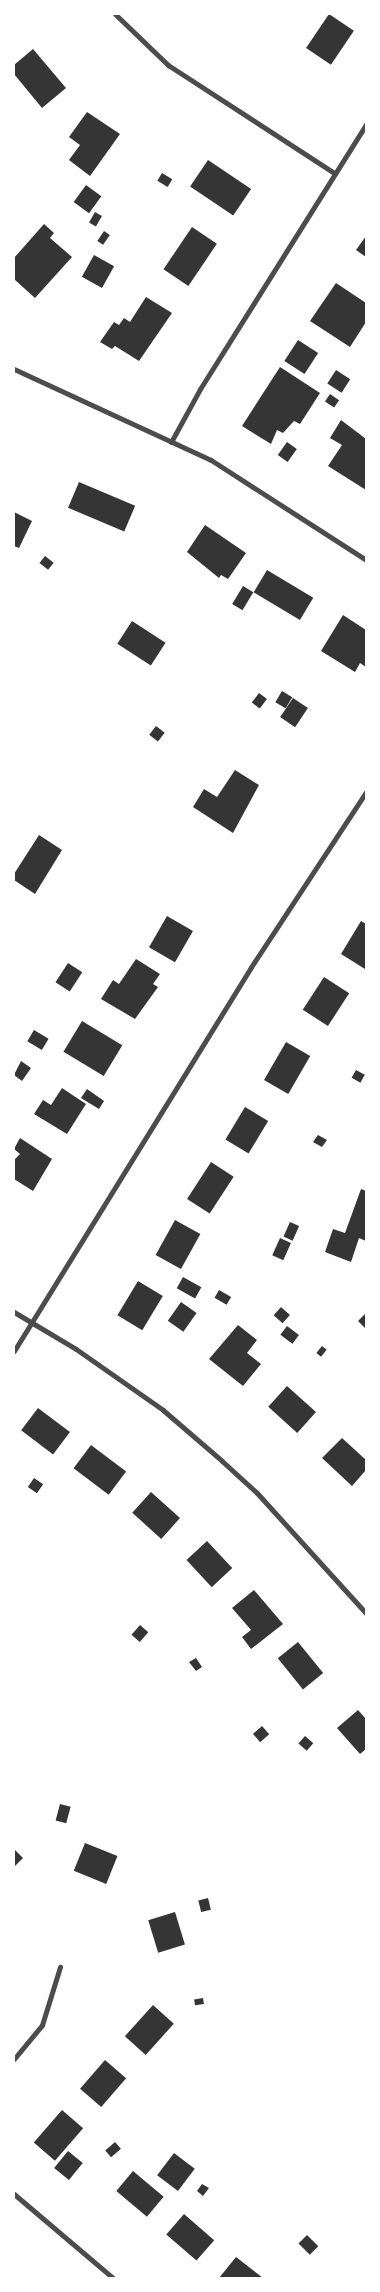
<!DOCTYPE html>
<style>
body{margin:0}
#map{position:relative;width:380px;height:2292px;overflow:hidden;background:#fff;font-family:"PT Sans",sans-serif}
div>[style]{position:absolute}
.building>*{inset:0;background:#353535;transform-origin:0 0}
.minor>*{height:5px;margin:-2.5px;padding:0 2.5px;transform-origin:2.5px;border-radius:2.5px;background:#4c4c4c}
span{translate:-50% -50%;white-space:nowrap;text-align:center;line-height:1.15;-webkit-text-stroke:5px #fff;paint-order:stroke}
.frame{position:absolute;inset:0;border:15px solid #fff;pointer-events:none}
</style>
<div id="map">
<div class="building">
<div style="left:329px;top:14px;width:30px;height:41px;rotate:34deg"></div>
<div style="clip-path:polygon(33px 49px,66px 88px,42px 108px,14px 74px,14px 65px)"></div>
<div style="clip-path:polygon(87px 112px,120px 134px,90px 176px,69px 160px,80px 145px,69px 137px)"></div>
<div style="left:208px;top:160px;width:52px;height:32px;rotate:34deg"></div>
<div style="left:162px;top:173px;width:12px;height:9px;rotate:31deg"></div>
<div style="left:86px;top:185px;width:19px;height:21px;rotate:36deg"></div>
<div style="left:95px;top:212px;width:8px;height:12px;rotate:30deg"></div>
<div style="clip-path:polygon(44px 224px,54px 233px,50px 238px,72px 257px,35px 298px,14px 279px,14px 258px)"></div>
<div style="left:192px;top:227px;width:30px;height:51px;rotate:34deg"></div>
<div style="left:104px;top:231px;width:7px;height:12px;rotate:34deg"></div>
<div style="clip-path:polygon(366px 236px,366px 257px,356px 250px)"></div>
<div style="left:94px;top:255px;width:23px;height:25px;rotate:29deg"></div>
<div style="clip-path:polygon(336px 283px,366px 303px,366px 322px,350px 347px,310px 321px)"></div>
<div style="clip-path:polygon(146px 297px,172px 313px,139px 361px,115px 346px,112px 349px,100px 342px,114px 322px,119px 325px,124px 318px,130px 322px)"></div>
<div style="left:298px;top:340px;width:24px;height:25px;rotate:33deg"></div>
<div style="clip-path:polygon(280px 367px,320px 393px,300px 424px,294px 421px,283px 433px,277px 430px,271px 444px,242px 426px)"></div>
<div style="left:336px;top:370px;width:17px;height:16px;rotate:33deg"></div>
<div style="left:330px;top:394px;width:11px;height:9px;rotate:34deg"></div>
<div style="clip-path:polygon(341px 420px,366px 439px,366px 490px,328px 466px,342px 445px,330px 438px)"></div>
<div style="left:287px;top:442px;width:12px;height:16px;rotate:35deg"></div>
<div style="left:79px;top:482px;width:61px;height:28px;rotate:23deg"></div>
<div style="clip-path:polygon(14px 512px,32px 521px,19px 548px,14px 546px)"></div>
<div style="clip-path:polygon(205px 525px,246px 553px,228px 579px,221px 575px,219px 578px,187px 552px)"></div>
<div style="left:45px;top:556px;width:11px;height:9px;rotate:38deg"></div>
<div style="left:267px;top:570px;width:54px;height:26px;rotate:31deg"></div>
<div style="left:243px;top:586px;width:12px;height:21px;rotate:31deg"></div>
<div style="clip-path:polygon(343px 615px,366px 630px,366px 667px,360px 663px,355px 672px,321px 651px)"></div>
<div style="left:132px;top:621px;width:40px;height:27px;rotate:33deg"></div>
<div style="left:282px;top:691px;width:12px;height:13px;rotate:31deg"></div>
<div style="left:259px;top:693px;width:10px;height:12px;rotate:37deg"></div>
<div style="left:293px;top:698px;width:18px;height:23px;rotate:34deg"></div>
<div style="left:156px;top:726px;width:11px;height:11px;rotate:38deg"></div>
<div style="clip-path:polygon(235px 770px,259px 785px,233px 833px,193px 807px,204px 789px,217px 797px)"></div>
<div style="clip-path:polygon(39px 835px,62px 850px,35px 894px,14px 880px,14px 874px)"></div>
<div style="left:167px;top:916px;width:30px;height:36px;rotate:30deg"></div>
<div style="clip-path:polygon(361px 921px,366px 924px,365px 969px,341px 954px)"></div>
<div style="clip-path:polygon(136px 959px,160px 974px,153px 984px,158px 987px,135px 1019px,101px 999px,113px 980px,119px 984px)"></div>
<div style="left:68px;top:963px;width:17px;height:23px;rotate:33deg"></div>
<div style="left:324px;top:977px;width:30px;height:39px;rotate:33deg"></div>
<div style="left:82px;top:1021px;width:47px;height:36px;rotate:31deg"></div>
<div style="left:34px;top:1030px;width:17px;height:13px;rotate:31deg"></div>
<div style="left:286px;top:1042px;width:28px;height:44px;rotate:30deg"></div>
<div style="clip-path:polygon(21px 1061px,31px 1068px,22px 1081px,14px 1075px)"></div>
<div style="left:356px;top:1070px;width:10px;height:9px;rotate:29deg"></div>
<div style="clip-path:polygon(62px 1088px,86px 1104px,67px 1134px,34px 1114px,43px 1100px,51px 1105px)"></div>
<div style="clip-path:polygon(87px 1089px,104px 1101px,99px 1109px,81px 1098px)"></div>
<div style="left:245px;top:1107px;width:27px;height:38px;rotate:31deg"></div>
<div style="clip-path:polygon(318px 1135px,327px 1140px,322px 1147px,313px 1142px)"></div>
<div style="clip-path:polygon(20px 1138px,52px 1159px,33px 1191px,14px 1179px,14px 1160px,20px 1154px,14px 1149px)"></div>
<div style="left:211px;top:1162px;width:27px;height:44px;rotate:33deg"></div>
<div style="clip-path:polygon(361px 1189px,366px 1191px,366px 1241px,359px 1238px,351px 1262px,325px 1252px,333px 1229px,345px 1233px)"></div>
<div style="left:175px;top:1220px;width:29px;height:40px;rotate:29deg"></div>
<div style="left:290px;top:1222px;width:10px;height:16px;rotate:24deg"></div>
<div style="left:280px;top:1238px;width:12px;height:19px;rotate:24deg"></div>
<div style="left:183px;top:1277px;width:21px;height:13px;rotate:29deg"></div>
<div style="left:138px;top:1281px;width:29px;height:40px;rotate:31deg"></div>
<div style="left:219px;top:1290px;width:14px;height:9px;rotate:30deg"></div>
<div style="left:181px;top:1302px;width:19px;height:23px;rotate:35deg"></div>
<div style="left:281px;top:1307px;width:12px;height:11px;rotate:42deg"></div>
<div style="clip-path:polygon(366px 1313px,366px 1329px,358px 1321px)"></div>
<div style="clip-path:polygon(238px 1325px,257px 1340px,247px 1353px,261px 1364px,243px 1386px,209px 1359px)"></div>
<div style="left:287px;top:1326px;width:15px;height:11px;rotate:37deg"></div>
<div style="left:322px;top:1346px;width:6px;height:9px;rotate:39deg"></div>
<div style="left:287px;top:1386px;width:39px;height:28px;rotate:42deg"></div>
<div style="left:38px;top:1408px;width:40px;height:28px;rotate:37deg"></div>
<div style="clip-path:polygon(342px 1438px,366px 1460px,366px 1470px,352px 1486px,322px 1458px)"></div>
<div style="left:91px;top:1445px;width:44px;height:29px;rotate:37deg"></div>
<div style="left:34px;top:1478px;width:11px;height:11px;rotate:34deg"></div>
<div style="left:151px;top:1492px;width:39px;height:28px;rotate:42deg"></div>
<div style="left:207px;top:1541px;width:37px;height:28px;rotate:47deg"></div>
<div style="clip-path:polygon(254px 1590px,283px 1624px,251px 1649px,242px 1637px,251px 1630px,232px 1608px)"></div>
<div style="left:140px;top:1625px;width:11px;height:13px;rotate:41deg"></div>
<div style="left:298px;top:1642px;width:40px;height:26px;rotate:51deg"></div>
<div style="clip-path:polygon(196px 1658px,202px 1667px,196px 1671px,189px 1662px)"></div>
<div style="clip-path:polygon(358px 1710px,366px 1719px,366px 1749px,360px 1754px,337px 1728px)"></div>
<div style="left:262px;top:1726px;width:11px;height:12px;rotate:49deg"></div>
<div style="left:305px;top:1736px;width:11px;height:10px;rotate:41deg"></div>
<div style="left:60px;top:1804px;width:11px;height:17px;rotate:15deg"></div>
<div style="left:85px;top:1843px;width:35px;height:30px;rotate:22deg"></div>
<div style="clip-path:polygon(14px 1849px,23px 1858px,14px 1867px)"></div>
<div style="left:208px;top:1898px;width:12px;height:10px;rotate:76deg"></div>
<div style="left:175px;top:1912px;width:34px;height:28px;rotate:73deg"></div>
<div style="left:203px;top:1998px;width:6px;height:9px;rotate:81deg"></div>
<div style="left:153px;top:2005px;width:28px;height:42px;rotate:42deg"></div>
<div style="left:105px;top:2060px;width:28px;height:38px;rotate:41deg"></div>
<div style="left:62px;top:2110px;width:28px;height:43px;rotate:41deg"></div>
<div style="left:115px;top:2142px;width:9px;height:13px;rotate:49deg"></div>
<div style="left:68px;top:2151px;width:19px;height:22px;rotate:39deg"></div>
<div style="left:174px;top:2153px;width:26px;height:28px;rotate:37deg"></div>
<div style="left:133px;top:2171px;width:40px;height:26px;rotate:40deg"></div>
<div style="clip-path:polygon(202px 2184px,209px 2188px,203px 2196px,197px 2191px)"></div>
<div style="left:184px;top:2214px;width:40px;height:27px;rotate:41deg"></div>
<div style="left:307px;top:2235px;width:16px;height:12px;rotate:45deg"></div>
<div style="clip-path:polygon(236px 2257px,263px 2278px,219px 2278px)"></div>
</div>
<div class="minor">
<div style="left:115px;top:14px;width:74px;rotate:43.9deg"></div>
<div style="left:168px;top:65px;width:198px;rotate:33deg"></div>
<div style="left:14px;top:369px;width:217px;rotate:24.8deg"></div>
<div style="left:211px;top:460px;width:184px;rotate:32.8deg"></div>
<div style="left:171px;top:442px;width:60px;rotate:-61.3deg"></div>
<div style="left:200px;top:389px;width:313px;rotate:-57.9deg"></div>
<div style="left:14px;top:1312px;width:72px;rotate:30.8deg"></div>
<div style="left:76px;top:1349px;width:106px;rotate:35deg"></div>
<div style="left:163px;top:1410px;width:78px;rotate:40.8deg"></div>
<div style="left:222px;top:1461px;width:47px;rotate:42.4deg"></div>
<div style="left:257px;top:1493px;width:162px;rotate:47.8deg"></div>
<div style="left:14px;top:1351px;width:451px;rotate:-58.3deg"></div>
<div style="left:251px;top:967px;width:209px;rotate:-56.7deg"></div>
<div style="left:14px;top:2059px;width:44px;rotate:-50.5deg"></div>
<div style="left:42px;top:2025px;width:61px;rotate:-72.8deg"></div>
<div style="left:14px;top:2194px;width:130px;rotate:40.3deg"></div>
</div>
<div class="frame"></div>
</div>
